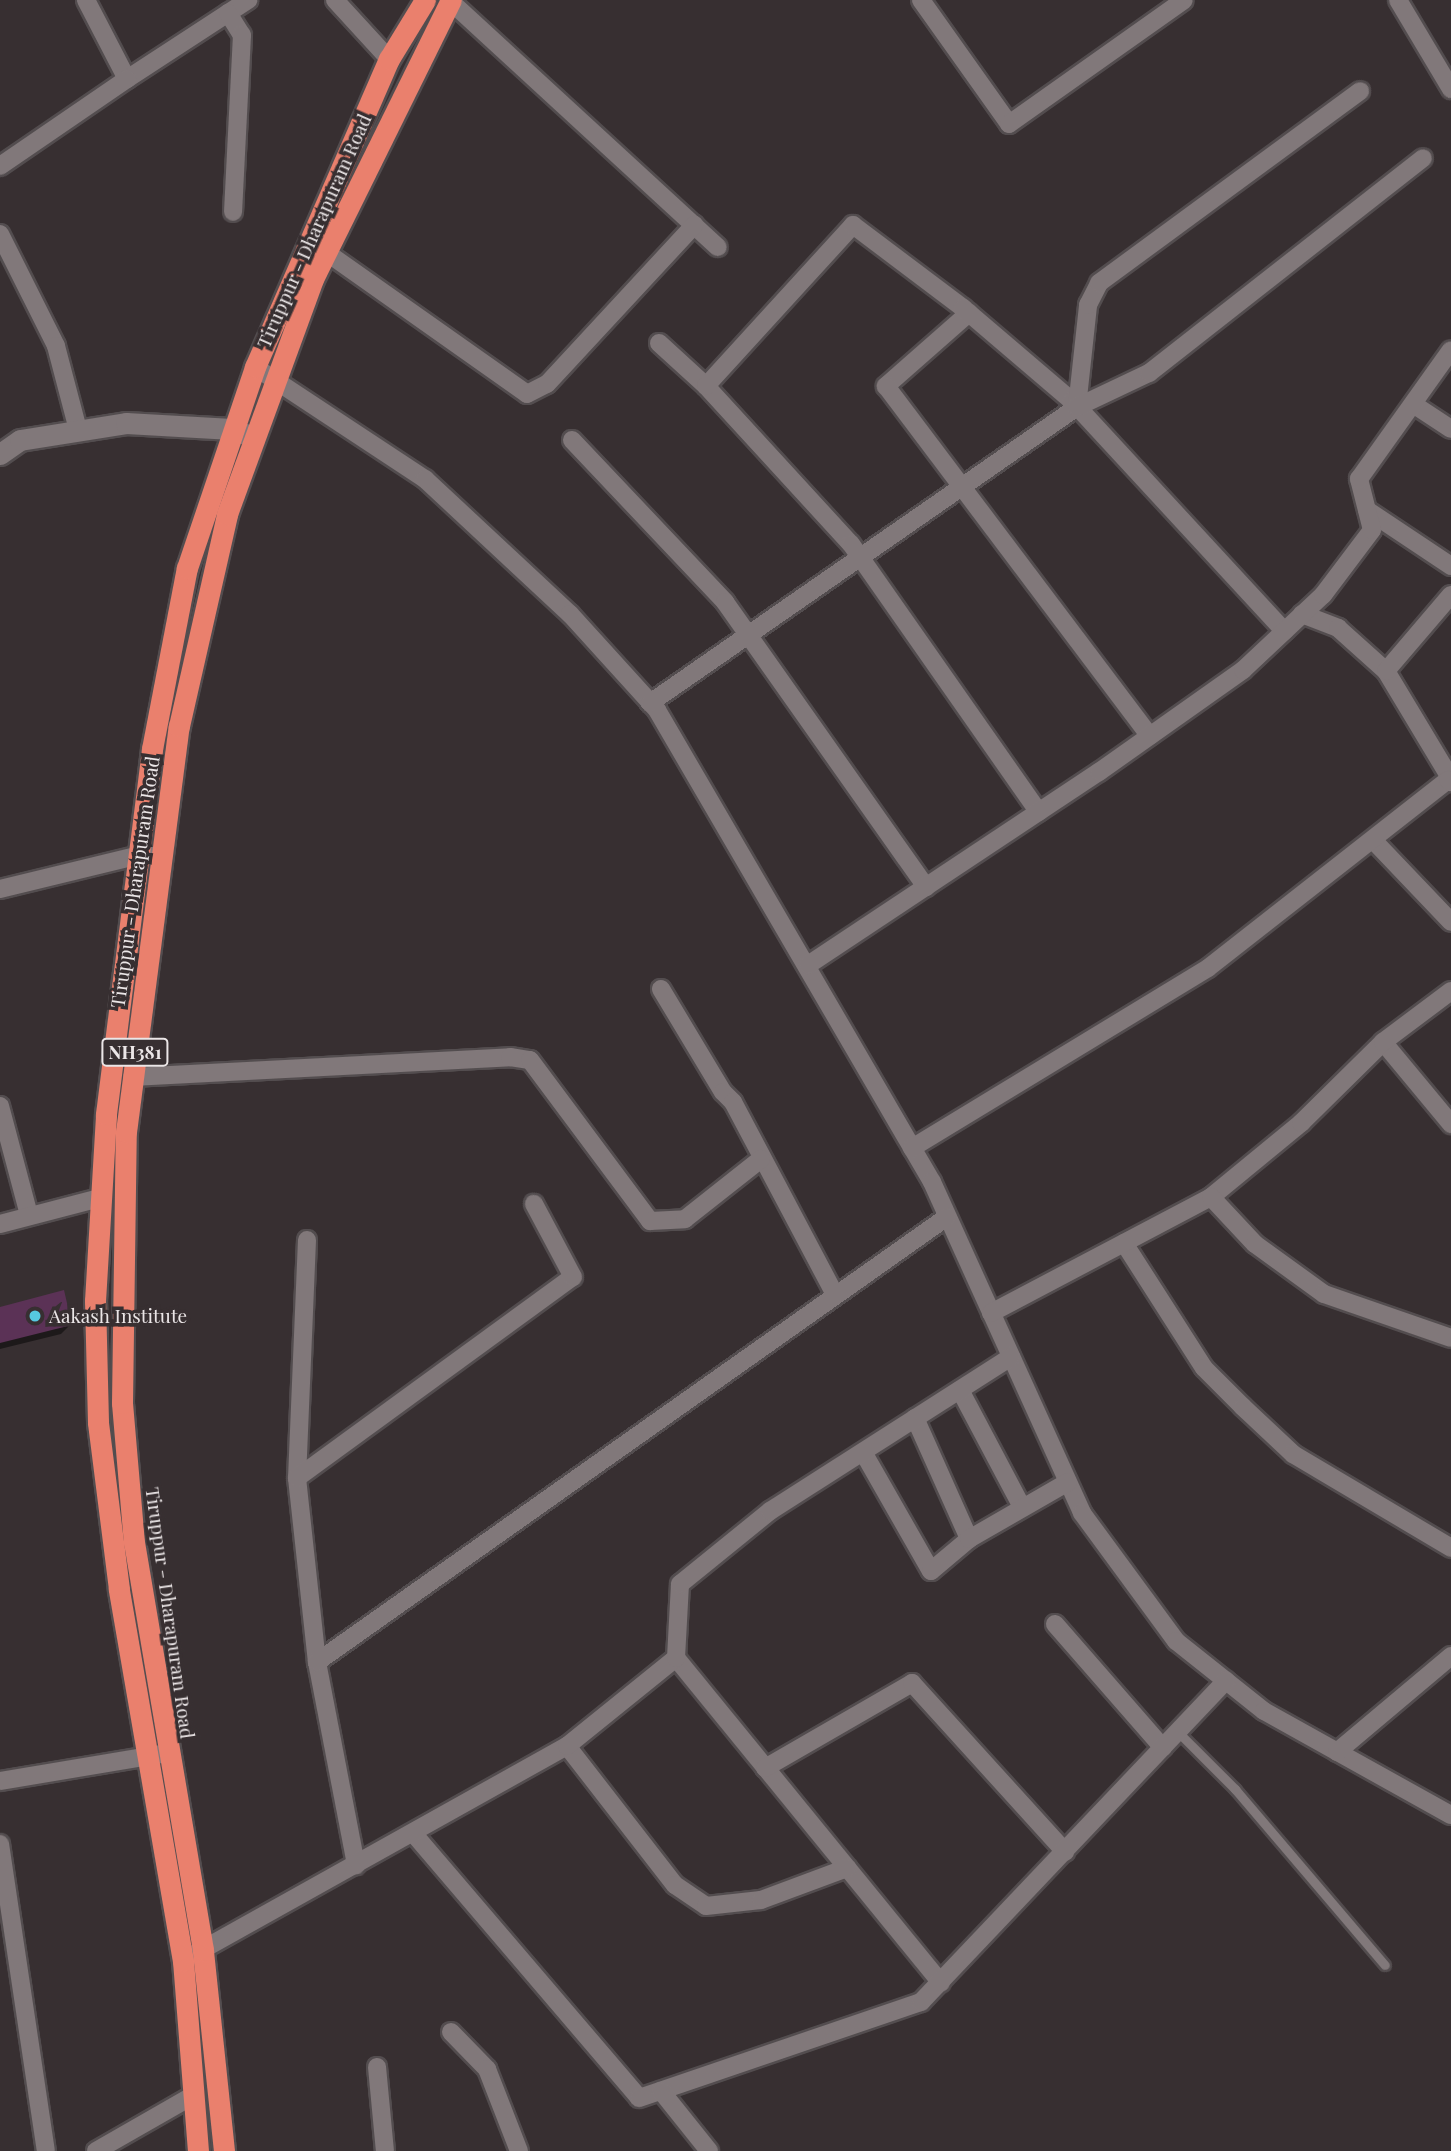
<!DOCTYPE html>
<style>
body{margin:0}
#map{position:relative;width:1451px;height:2151px;overflow:hidden;background:#372f31;font-family:"Playfair Display",serif}
div>[style]{position:absolute}
.shadow>*{inset:0;background:#0007}
.building>*{inset:0;background:#5b3256}
.roads{filter:drop-shadow(2px 0 #534d4f) drop-shadow(-2px 0 #534d4f) drop-shadow(0 2px #534d4f) drop-shadow(0 -2px #534d4f)}
.lane>*{height:9px;margin:-4.5px;padding:0 4.5px;transform-origin:4.5px;border-radius:4.5px;background:#81787a}
.street>*{height:18px;margin:-9px;padding:0 9px;transform-origin:9px;border-radius:9px;background:#81787a}
.secondary>*{height:21px;margin:-10.5px;padding:0 10.5px;transform-origin:10.5px;border-radius:10.5px;background:#81787a}
.highway>*{height:21px;margin:-10.5px;padding:0 10.5px;transform-origin:10.5px;border-radius:10.5px;background:#ea806d}
.dots>*{width:19px;height:19px;translate:-50% -50%;box-sizing:border-box;border:4px solid #372f31;border-radius:50%}
span{translate:-50% -50%;white-space:nowrap;text-align:center;line-height:1.15;-webkit-text-stroke:7px #372f31;paint-order:stroke}
.shield-label span{padding:2px 5px;background:#372f31;border:2px solid;border-radius:5px;-webkit-text-stroke-width:0}
.shield-label{font-size:18px;color:#ebe6e7;font-weight:700}
.street-label{font-size:19px;color:#ebe6e7}
.poi-label{font-size:19px;color:#ebe6e7}
.left{translate:0 -50%;text-align:left}
</style>
<div id="map">
<div class="shadow">
<div style="clip-path:polygon(0 1309px,70px 1325px,61px 1334px,0 1349px)"></div>
</div>
<div class="building">
<div style="clip-path:polygon(64px 1290px,72px 1325px,0 1343px,0 1307px)"></div>
</div>
<div class="roads">
<div class="lane">
<div style="left:1178px;top:1732px;width:81px;rotate:45deg"></div>
<div style="left:1235px;top:1789px;width:231px;rotate:49.6deg"></div>
</div>
<div class="street">
<div style="left:86px;top:0;width:89px;rotate:62.6deg"></div>
<div style="left:127px;top:79px;width:145px;rotate:-33.1deg"></div>
<div style="left:335px;top:0;width:80px;rotate:47.5deg"></div>
<div style="left:449px;top:0;width:365px;rotate:42.6deg"></div>
<div style="left:921px;top:0;width:152px;rotate:54.6deg"></div>
<div style="left:1009px;top:124px;width:214px;rotate:-35.3deg"></div>
<div style="left:1398px;top:0;width:104px;rotate:59.2deg"></div>
<div style="left:228px;top:13px;width:26px;rotate:58deg"></div>
<div style="left:242px;top:35px;width:177px;rotate:92.9deg"></div>
<div style="left:0;top:166px;width:154px;rotate:-34.4deg"></div>
<div style="left:0;top:234px;width:125px;rotate:63.4deg"></div>
<div style="left:56px;top:346px;width:87px;rotate:75.3deg"></div>
<div style="left:326px;top:252px;width:246px;rotate:35.2deg"></div>
<div style="left:527px;top:394px;width:22px;rotate:-27deg"></div>
<div style="left:547px;top:384px;width:217px;rotate:-47.2deg"></div>
<div style="left:969px;top:313px;width:111px;rotate:138.7deg"></div>
<div style="left:886px;top:386px;width:438px;rotate:53deg"></div>
<div style="left:659px;top:343px;width:64px;rotate:42.5deg"></div>
<div style="left:706px;top:386px;width:214px;rotate:47.5deg"></div>
<div style="left:851px;top:544px;width:327px;rotate:55deg"></div>
<div style="left:255px;top:367px;width:204px;rotate:33.4deg"></div>
<div style="left:425px;top:479px;width:198px;rotate:43deg"></div>
<div style="left:570px;top:614px;width:130px;rotate:47.8deg"></div>
<div style="left:657px;top:710px;width:546px;rotate:59.77deg"></div>
<div style="left:932px;top:1182px;width:363px;rotate:65.6deg"></div>
<div style="left:1082px;top:1513px;width:159px;rotate:53.7deg"></div>
<div style="left:1176px;top:1641px;width:112px;rotate:38.5deg"></div>
<div style="left:1264px;top:1711px;width:214px;rotate:29.1deg"></div>
<div style="left:706px;top:386px;width:218px;rotate:-47.6deg"></div>
<div style="left:853px;top:225px;width:138px;rotate:37deg"></div>
<div style="left:963px;top:308px;width:143px;rotate:40.5deg"></div>
<div style="left:1072px;top:401px;width:313px;rotate:47.3deg"></div>
<div style="left:1413px;top:404px;width:45px;rotate:33.3deg"></div>
<div style="left:1077px;top:407px;width:103px;rotate:-83.8deg"></div>
<div style="left:1088px;top:305px;width:25px;rotate:-63deg"></div>
<div style="left:1099px;top:283px;width:324px;rotate:-36.3deg"></div>
<div style="left:572px;top:440px;width:223px;rotate:46.6deg"></div>
<div style="left:725px;top:602px;width:349px;rotate:54.8deg"></div>
<div style="left:1367px;top:510px;width:101px;rotate:33.7deg"></div>
<div style="left:1302px;top:614px;width:39px;rotate:21deg"></div>
<div style="left:1338px;top:628px;width:64px;rotate:41.9deg"></div>
<div style="left:1386px;top:671px;width:126px;rotate:59deg"></div>
<div style="left:1386px;top:671px;width:100px;rotate:-49.5deg"></div>
<div style="left:650px;top:703px;width:520px;rotate:-34.73deg"></div>
<div style="left:1077px;top:407px;width:80px;rotate:-25.3deg"></div>
<div style="left:1149px;top:373px;width:348px;rotate:-38.1deg"></div>
<div style="left:1373px;top:840px;width:113px;rotate:46.4deg"></div>
<div style="left:0;top:889px;width:144px;rotate:-13.7deg"></div>
<div style="left:140px;top:855px;width:21px;rotate:5deg"></div>
<div style="left:808px;top:965px;width:349px;rotate:-33.6deg"></div>
<div style="left:1099px;top:772px;width:176px;rotate:-35.3deg"></div>
<div style="left:1243px;top:670px;width:110px;rotate:-43.2deg"></div>
<div style="left:1323px;top:595px;width:81px;rotate:-53deg"></div>
<div style="left:1372px;top:530px;width:53px;rotate:-104.3deg"></div>
<div style="left:1359px;top:479px;width:158px;rotate:-54.5deg"></div>
<div style="left:661px;top:989px;width:120px;rotate:59deg"></div>
<div style="left:723px;top:1092px;width:14px;rotate:45deg"></div>
<div style="left:733px;top:1102px;width:218px;rotate:62.1deg"></div>
<div style="left:1383px;top:1042px;width:107px;rotate:50.3deg"></div>
<div style="left:132px;top:1077px;width:379px;rotate:-3deg"></div>
<div style="left:510px;top:1057px;width:20px;rotate:9deg"></div>
<div style="left:530px;top:1060px;width:201px;rotate:53.3deg"></div>
<div style="left:650px;top:1221px;width:35px;rotate:-3deg"></div>
<div style="left:685px;top:1219px;width:97px;rotate:-38.3deg"></div>
<div style="left:0;top:1106px;width:113px;rotate:75.1deg"></div>
<div style="left:912px;top:1148px;width:346px;rotate:-31.3deg"></div>
<div style="left:1208px;top:968px;width:305px;rotate:-38.1deg"></div>
<div style="left:1448px;top:780px;width:4px;rotate:34deg"></div>
<div style="left:1211px;top:1197px;width:117px;rotate:-39.4deg"></div>
<div style="left:1301px;top:1123px;width:115px;rotate:-44.6deg"></div>
<div style="left:1383px;top:1042px;width:85px;rotate:-36.9deg"></div>
<div style="left:0;top:1224px;width:103px;rotate:-14.6deg"></div>
<div style="left:307px;top:1240px;width:238px;rotate:92.4deg"></div>
<div style="left:297px;top:1478px;width:185px;rotate:83.8deg"></div>
<div style="left:317px;top:1662px;width:207px;rotate:79.1deg"></div>
<div style="left:1124px;top:1243px;width:148px;rotate:57.4deg"></div>
<div style="left:1204px;top:1368px;width:55px;rotate:45deg"></div>
<div style="left:1243px;top:1407px;width:69px;rotate:43.2deg"></div>
<div style="left:1293px;top:1454px;width:184px;rotate:30.7deg"></div>
<div style="left:991px;top:1313px;width:249px;rotate:-27.8deg"></div>
<div style="left:1211px;top:1197px;width:64px;rotate:46.9deg"></div>
<div style="left:1255px;top:1244px;width:85px;rotate:35.9deg"></div>
<div style="left:1324px;top:1294px;width:134px;rotate:19.1deg"></div>
<div style="left:960px;top:1390px;width:132px;rotate:62.1deg"></div>
<div style="left:915px;top:1418px;width:133px;rotate:65.9deg"></div>
<div style="left:863px;top:1452px;width:137px;rotate:60.3deg"></div>
<div style="left:931px;top:1571px;width:50px;rotate:-40.1deg"></div>
<div style="left:969px;top:1539px;width:114px;rotate:-29.9deg"></div>
<div style="left:297px;top:1478px;width:341px;rotate:-36.1deg"></div>
<div style="left:573px;top:1277px;width:83px;rotate:-118.1deg"></div>
<div style="left:1055px;top:1624px;width:164px;rotate:48.9deg"></div>
<div style="left:676px;top:1658px;width:419px;rotate:50.8deg"></div>
<div style="left:317px;top:1662px;width:771px;rotate:-35.24deg"></div>
<div style="left:567px;top:1746px;width:176px;rotate:52.2deg"></div>
<div style="left:675px;top:1885px;width:37px;rotate:34deg"></div>
<div style="left:706px;top:1906px;width:55px;rotate:-6.2deg"></div>
<div style="left:761px;top:1900px;width:92px;rotate:-20.4deg"></div>
<div style="left:1337px;top:1752px;width:149px;rotate:-40.1deg"></div>
<div style="left:765px;top:1768px;width:170px;rotate:-30deg"></div>
<div style="left:912px;top:1683px;width:228px;rotate:47.8deg"></div>
<div style="left:0;top:1781px;width:169px;rotate:-9.5deg"></div>
<div style="left:413px;top:1833px;width:348px;rotate:49.5deg"></div>
<div style="left:639px;top:2098px;width:298px;rotate:-18.8deg"></div>
<div style="left:921px;top:2002px;width:443px;rotate:-46.5deg"></div>
<div style="left:0;top:1844px;width:310px;rotate:81.5deg"></div>
<div style="left:191px;top:1956px;width:431px;rotate:-29.2deg"></div>
<div style="left:567px;top:1746px;width:140px;rotate:-38.9deg"></div>
<div style="left:676px;top:1658px;width:74px;rotate:-86.9deg"></div>
<div style="left:680px;top:1584px;width:116px;rotate:-39deg"></div>
<div style="left:770px;top:1511px;width:286px;rotate:-32.6deg"></div>
<div style="left:451px;top:2032px;width:52px;rotate:45.8deg"></div>
<div style="left:487px;top:2069px;width:88px;rotate:68.7deg"></div>
<div style="left:377px;top:2067px;width:84px;rotate:84.6deg"></div>
<div style="left:661px;top:2091px;width:77px;rotate:51.3deg"></div>
<div style="left:96px;top:2151px;width:111px;rotate:-29.8deg"></div>
</div>
<div class="secondary">
<div style="left:0;top:454px;width:24px;rotate:-35deg"></div>
<div style="left:20px;top:440px;width:107px;rotate:-9.1deg"></div>
<div style="left:126px;top:423px;width:106px;rotate:3.2deg"></div>
<div style="left:232px;top:429px;width:19px;rotate:21deg"></div>
</div>
<div class="highway">
<div style="left:198px;top:2151px;width:191px;rotate:-94.5deg"></div>
<div style="left:183px;top:1961px;width:377px;rotate:-99.8deg"></div>
<div style="left:119px;top:1589px;width:168px;rotate:-97.2deg"></div>
<div style="left:98px;top:1422px;width:121px;rotate:-91.4deg"></div>
<div style="left:95px;top:1301px;width:187px;rotate:-86.6deg"></div>
<div style="left:106px;top:1114px;width:368px;rotate:-82.8deg"></div>
<div style="left:152px;top:749px;width:184px;rotate:-79.1deg"></div>
<div style="left:187px;top:568px;width:212px;rotate:-71.3deg"></div>
<div style="left:255px;top:367px;width:336px;rotate:-66.5deg"></div>
<div style="left:389px;top:59px;width:69px;rotate:-58.6deg"></div>
<div style="left:224px;top:2151px;width:202px;rotate:-96deg"></div>
<div style="left:203px;top:1950px;width:413px;rotate:-99.6deg"></div>
<div style="left:134px;top:1543px;width:141px;rotate:-94.9deg"></div>
<div style="left:122px;top:1403px;width:271px;rotate:-89.2deg"></div>
<div style="left:126px;top:1132px;width:409px;rotate:-82.6deg"></div>
<div style="left:179px;top:726px;width:217px;rotate:-77.2deg"></div>
<div style="left:227px;top:514px;width:250px;rotate:-69.9deg"></div>
<div style="left:313px;top:279px;width:311px;rotate:-63.7deg"></div>
</div>
</div>
<div class="dots">
<div style="left:35px;top:1316px;background:#56c9e0"></div>
</div>
<div class="shield-label">
<span style="left:135px;top:1052px">NH381</span>
</div>
<div class="street-label">
<span style="left:314px;top:231px;rotate:-66deg">Tiruppur - Dharapuram Road</span>
<span style="left:135px;top:882px;rotate:-82deg">Tiruppur - Dharapuram Road</span>
<span style="left:170px;top:1613px;rotate:82deg">Tiruppur - Dharapuram Road</span>
</div>
<div class="poi-label">
<span class="left" style="left:49px;top:1316px">Aakash Institute</span>
</div>
</div>
